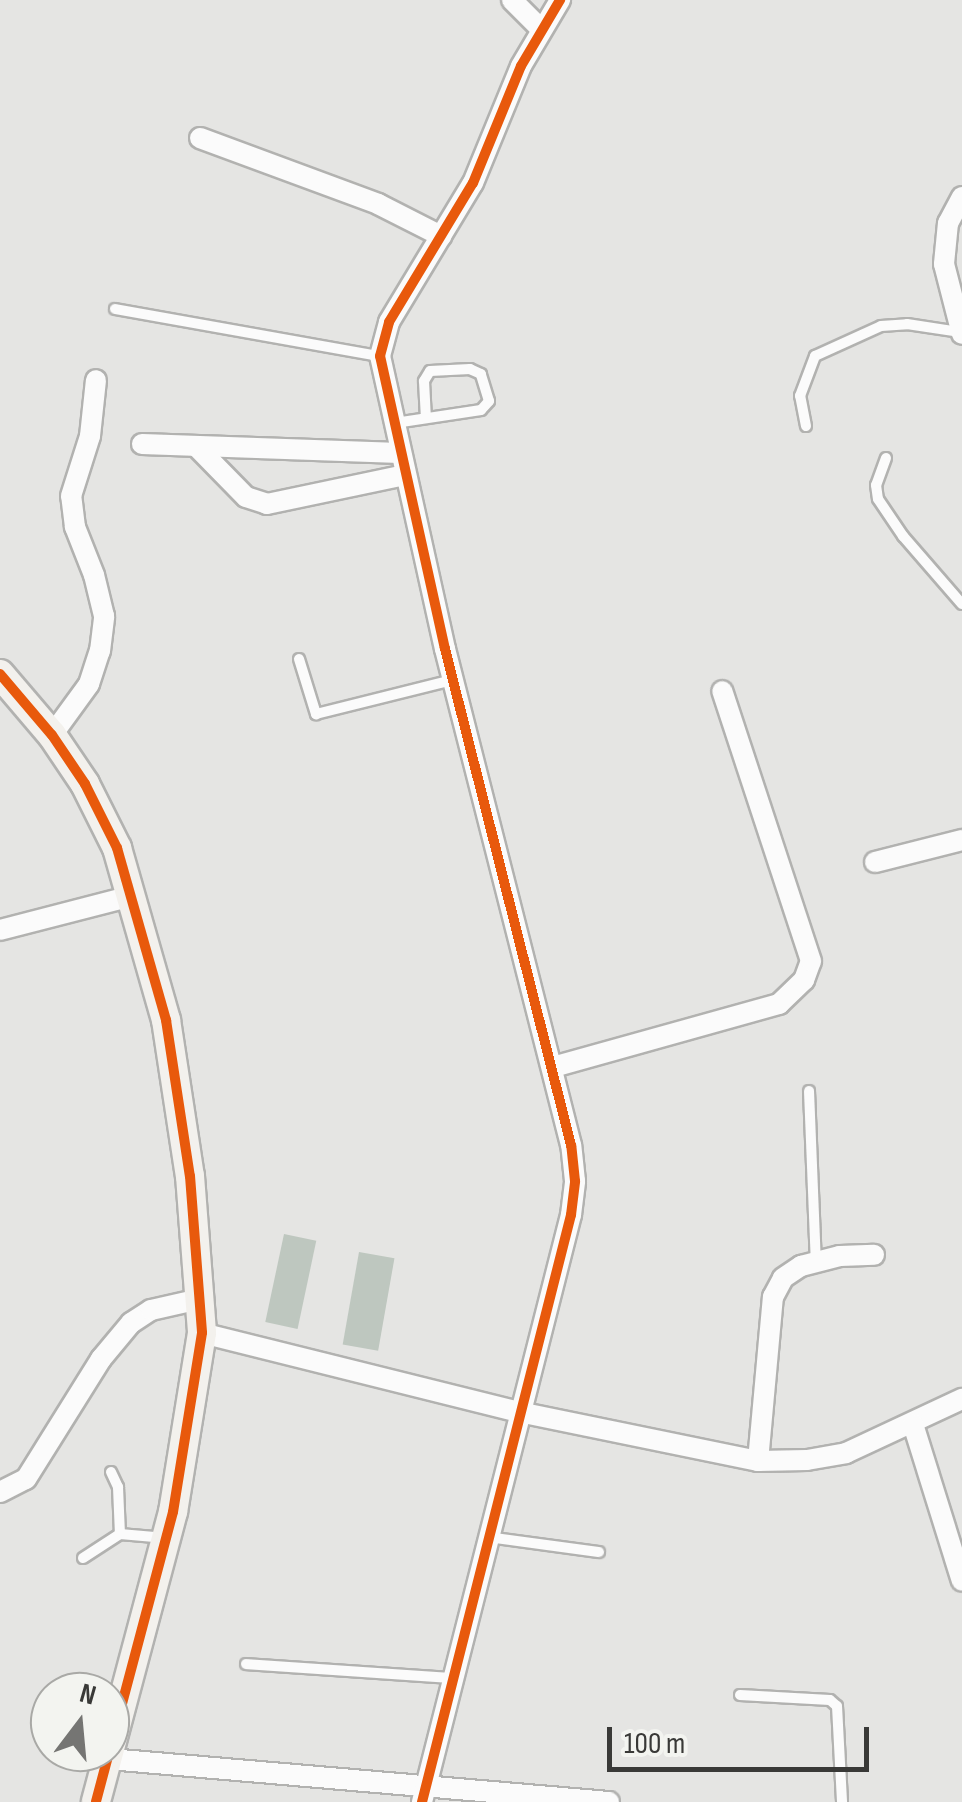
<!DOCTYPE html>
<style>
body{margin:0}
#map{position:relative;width:962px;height:1802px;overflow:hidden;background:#e5e5e3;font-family:"Sofia Sans Condensed",sans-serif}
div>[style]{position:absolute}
.building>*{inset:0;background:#bec7bf;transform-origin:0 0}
.roads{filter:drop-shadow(2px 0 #b2b2b0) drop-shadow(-2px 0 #b2b2b0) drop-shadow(0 2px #b2b2b0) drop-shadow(0 -2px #b2b2b0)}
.lane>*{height:10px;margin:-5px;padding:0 5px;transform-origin:5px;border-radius:5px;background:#fbfbfb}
.street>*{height:20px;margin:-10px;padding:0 10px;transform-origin:10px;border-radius:10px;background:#fbfbfb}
.secondary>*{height:28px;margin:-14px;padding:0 14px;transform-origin:14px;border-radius:14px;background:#f3f1ed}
.cycleway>*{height:10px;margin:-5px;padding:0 5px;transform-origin:5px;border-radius:5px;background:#e8590c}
span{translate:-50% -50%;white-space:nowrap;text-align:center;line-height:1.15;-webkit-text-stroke:8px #f3f4f0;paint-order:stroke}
.north{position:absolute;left:30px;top:1672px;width:100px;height:100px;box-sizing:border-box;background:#f3f4f0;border:2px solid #a9a9a6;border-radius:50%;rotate:16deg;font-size:28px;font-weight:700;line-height:40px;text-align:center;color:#393937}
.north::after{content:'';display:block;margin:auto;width:35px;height:45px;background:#757573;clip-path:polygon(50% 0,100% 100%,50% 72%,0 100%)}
.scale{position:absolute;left:607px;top:1727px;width:262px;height:45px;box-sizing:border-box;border:5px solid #393937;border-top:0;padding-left:12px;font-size:30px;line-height:35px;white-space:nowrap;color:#393937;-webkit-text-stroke:8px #f3f4f0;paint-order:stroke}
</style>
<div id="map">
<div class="building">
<div style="left:284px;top:1234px;width:33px;height:90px;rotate:12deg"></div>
<div style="left:359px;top:1252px;width:36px;height:94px;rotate:10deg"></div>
</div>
<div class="roads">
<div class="lane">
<div style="left:115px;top:309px;width:269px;rotate:10.1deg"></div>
<div style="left:395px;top:423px;width:87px;rotate:-8.6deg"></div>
<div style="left:481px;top:410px;width:12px;rotate:-48deg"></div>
<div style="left:489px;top:401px;width:28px;rotate:-107deg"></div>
<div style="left:481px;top:374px;width:12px;rotate:-156deg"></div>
<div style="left:470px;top:369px;width:40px;rotate:177.1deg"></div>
<div style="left:430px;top:371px;width:12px;rotate:121deg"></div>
<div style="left:424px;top:381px;width:37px;rotate:87deg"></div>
<div style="left:806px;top:426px;width:31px;rotate:-101deg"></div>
<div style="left:800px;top:396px;width:43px;rotate:-69.4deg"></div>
<div style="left:815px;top:356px;width:72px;rotate:-24.4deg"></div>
<div style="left:881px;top:326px;width:26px;rotate:-4deg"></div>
<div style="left:907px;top:324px;width:54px;rotate:8.6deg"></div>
<div style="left:886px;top:458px;width:29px;rotate:110deg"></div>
<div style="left:876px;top:485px;width:14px;rotate:82deg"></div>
<div style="left:878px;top:499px;width:45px;rotate:56deg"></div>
<div style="left:903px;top:536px;width:90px;rotate:49.1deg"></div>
<div style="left:299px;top:659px;width:58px;rotate:72.8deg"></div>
<div style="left:316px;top:714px;width:140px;rotate:-14deg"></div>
<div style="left:809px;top:1091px;width:172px;rotate:87.7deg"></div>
<div style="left:111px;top:1472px;width:17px;rotate:65deg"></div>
<div style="left:118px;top:1487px;width:47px;rotate:87.6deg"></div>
<div style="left:488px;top:1537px;width:112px;rotate:7.7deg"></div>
<div style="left:83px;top:1558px;width:44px;rotate:-33deg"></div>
<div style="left:120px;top:1534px;width:46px;rotate:5deg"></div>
<div style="left:246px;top:1664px;width:204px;rotate:3.9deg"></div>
<div style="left:740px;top:1695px;width:90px;rotate:3.2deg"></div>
<div style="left:830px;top:1700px;width:9px;rotate:41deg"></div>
<div style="left:837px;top:1706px;width:96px;rotate:87deg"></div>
</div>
<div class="street">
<div style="left:512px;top:0;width:40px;rotate:45deg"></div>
<div style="left:200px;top:138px;width:190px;rotate:20.3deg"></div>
<div style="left:378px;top:204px;width:71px;rotate:26.9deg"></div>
<div style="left:962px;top:197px;width:30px;rotate:118deg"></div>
<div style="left:948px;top:223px;width:41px;rotate:95.6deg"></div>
<div style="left:944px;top:264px;width:72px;rotate:75.6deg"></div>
<div style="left:142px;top:444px;width:258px;rotate:2deg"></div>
<div style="left:196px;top:446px;width:71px;rotate:45.6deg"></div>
<div style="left:246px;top:497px;width:22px;rotate:18deg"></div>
<div style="left:267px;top:504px;width:141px;rotate:-11.9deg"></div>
<div style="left:52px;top:735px;width:63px;rotate:-54deg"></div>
<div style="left:89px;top:684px;width:35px;rotate:-72deg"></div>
<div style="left:100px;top:651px;width:35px;rotate:-83deg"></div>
<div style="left:104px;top:616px;width:42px;rotate:-103.7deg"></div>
<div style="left:94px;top:575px;width:52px;rotate:-111.6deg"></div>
<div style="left:75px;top:527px;width:31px;rotate:-97deg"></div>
<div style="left:71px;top:496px;width:63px;rotate:-72.4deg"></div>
<div style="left:90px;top:436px;width:56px;rotate:-83.9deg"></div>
<div style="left:875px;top:862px;width:90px;rotate:-14.2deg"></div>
<div style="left:0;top:930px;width:135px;rotate:-14.5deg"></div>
<div style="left:553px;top:1067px;width:235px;rotate:-15.6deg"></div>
<div style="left:779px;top:1004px;width:35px;rotate:-44deg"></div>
<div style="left:804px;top:980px;width:20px;rotate:-70deg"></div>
<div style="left:811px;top:961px;width:284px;rotate:-108.2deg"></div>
<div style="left:202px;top:1333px;width:327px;rotate:14deg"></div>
<div style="left:519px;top:1412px;width:244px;rotate:11.6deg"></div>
<div style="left:758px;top:1461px;width:49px;rotate:-1.2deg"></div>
<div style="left:807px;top:1460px;width:40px;rotate:-10deg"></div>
<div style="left:846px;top:1453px;width:128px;rotate:-25deg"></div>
<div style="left:913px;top:1424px;width:164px;rotate:72.7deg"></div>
<div style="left:758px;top:1461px;width:165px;rotate:-84.8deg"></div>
<div style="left:773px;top:1297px;width:21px;rotate:-62deg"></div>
<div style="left:783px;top:1278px;width:22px;rotate:-34deg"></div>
<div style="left:801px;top:1266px;width:40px;rotate:-14.4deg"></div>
<div style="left:840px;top:1256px;width:34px;rotate:-2deg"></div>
<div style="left:0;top:1492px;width:29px;rotate:-27deg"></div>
<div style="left:26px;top:1479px;width:142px;rotate:-58deg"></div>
<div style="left:101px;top:1359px;width:47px;rotate:-50.2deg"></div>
<div style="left:131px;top:1323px;width:24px;rotate:-33deg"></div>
<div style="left:151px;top:1310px;width:50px;rotate:-12.7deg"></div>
<div style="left:109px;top:1759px;width:502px;rotate:4.92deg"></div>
<div style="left:422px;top:1802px;width:606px;rotate:-75.76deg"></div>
<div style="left:571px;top:1215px;width:34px;rotate:-83deg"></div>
<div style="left:575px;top:1181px;width:36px;rotate:-96deg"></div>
<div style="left:571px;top:1145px;width:512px;rotate:-104.25deg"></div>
<div style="left:445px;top:649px;width:300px;rotate:-102.5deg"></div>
<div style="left:380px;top:356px;width:35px;rotate:-75deg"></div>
<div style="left:389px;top:322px;width:162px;rotate:-58.9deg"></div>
<div style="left:473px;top:183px;width:126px;rotate:-67.7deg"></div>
<div style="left:521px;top:66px;width:77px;rotate:-59.4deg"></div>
</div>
<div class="secondary">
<div style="left:0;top:674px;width:80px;rotate:49.6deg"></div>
<div style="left:52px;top:735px;width:59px;rotate:56deg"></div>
<div style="left:85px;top:784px;width:72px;rotate:63.4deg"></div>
<div style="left:117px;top:848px;width:179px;rotate:74.1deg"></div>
<div style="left:166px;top:1020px;width:158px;rotate:81.3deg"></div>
<div style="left:190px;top:1176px;width:157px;rotate:85.6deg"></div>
<div style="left:202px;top:1333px;width:181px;rotate:99.2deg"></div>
<div style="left:173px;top:1512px;width:300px;rotate:104.9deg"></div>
</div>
</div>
<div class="cycleway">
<div style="left:0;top:674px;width:80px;rotate:49.6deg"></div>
<div style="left:52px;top:735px;width:59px;rotate:56deg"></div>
<div style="left:85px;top:784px;width:72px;rotate:63.4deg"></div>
<div style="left:117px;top:848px;width:179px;rotate:74.1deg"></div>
<div style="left:166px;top:1020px;width:158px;rotate:81.3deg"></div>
<div style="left:190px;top:1176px;width:157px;rotate:85.6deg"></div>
<div style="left:202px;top:1333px;width:181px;rotate:99.2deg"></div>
<div style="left:173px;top:1512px;width:300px;rotate:104.9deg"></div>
<div style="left:422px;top:1802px;width:606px;rotate:-75.76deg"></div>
<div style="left:571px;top:1215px;width:34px;rotate:-83deg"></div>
<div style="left:575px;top:1181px;width:36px;rotate:-96deg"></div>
<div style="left:571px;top:1145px;width:512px;rotate:-104.25deg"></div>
<div style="left:445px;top:649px;width:300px;rotate:-102.5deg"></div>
<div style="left:380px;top:356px;width:35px;rotate:-75deg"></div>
<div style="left:389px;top:322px;width:162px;rotate:-58.9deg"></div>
<div style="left:473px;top:183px;width:126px;rotate:-67.7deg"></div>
<div style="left:521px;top:66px;width:77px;rotate:-59.4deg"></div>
</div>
<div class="north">N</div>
<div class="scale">100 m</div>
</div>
